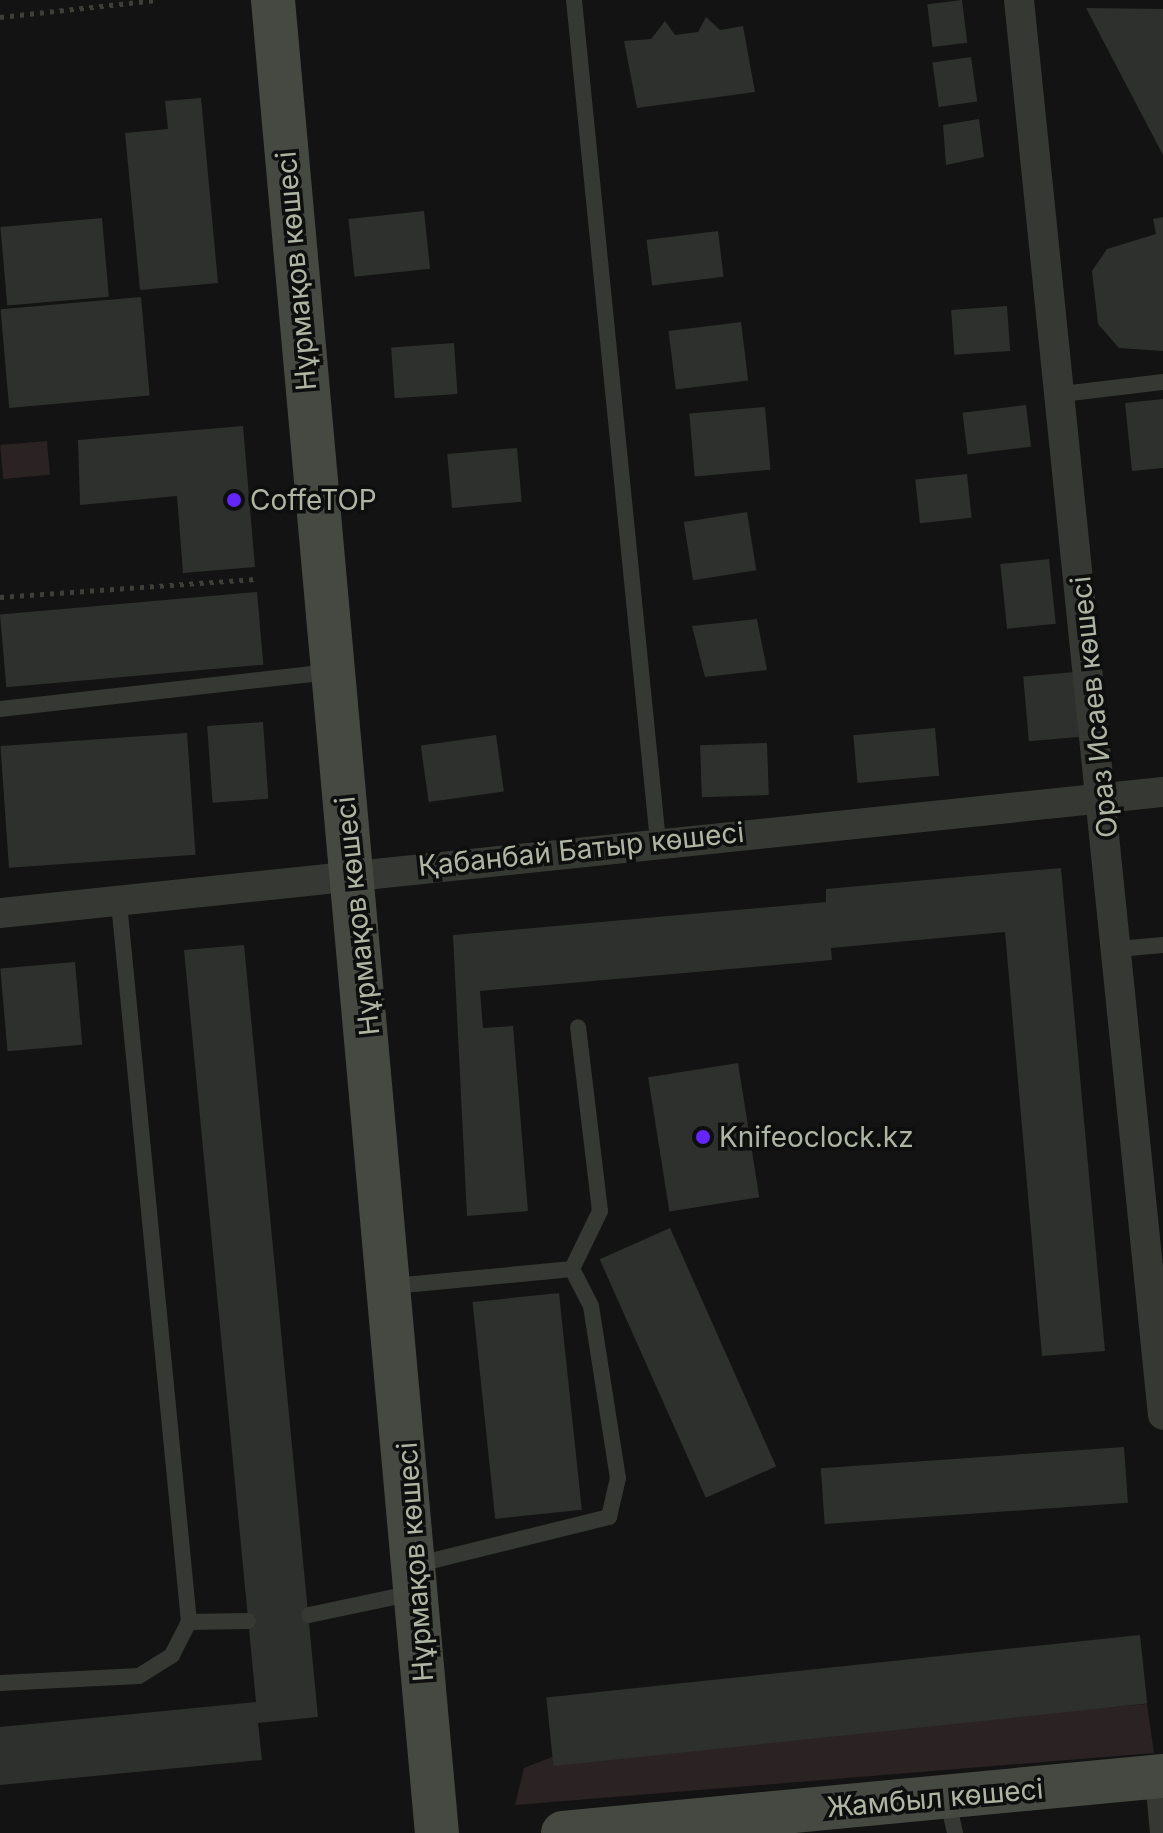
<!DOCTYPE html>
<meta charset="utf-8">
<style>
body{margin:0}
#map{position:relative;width:1163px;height:1833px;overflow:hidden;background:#121312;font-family:Inter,sans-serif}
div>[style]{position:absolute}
.green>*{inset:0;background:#2b2224;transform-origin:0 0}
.building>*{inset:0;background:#2e302d;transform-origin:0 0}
.path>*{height:5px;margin-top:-2.5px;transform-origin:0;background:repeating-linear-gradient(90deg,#3d4039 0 4px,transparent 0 10px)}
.lane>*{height:16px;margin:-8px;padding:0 8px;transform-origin:8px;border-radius:8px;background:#363833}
.street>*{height:30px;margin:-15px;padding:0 15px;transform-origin:15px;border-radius:15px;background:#363833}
.secondary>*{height:44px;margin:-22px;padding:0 22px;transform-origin:22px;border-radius:22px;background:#454941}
.dots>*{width:22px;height:22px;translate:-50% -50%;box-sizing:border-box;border:4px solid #0d0e0d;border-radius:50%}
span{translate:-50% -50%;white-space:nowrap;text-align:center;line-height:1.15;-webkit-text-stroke:7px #0d0e0d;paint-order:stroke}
.street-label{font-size:28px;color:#afb5a3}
.poi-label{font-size:28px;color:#afb5a3}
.left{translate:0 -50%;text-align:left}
</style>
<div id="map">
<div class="green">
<div style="left:47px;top:441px;width:34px;height:47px;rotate:85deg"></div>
<div style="clip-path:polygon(1147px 1704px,1154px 1753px,515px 1805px,524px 1768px,552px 1757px)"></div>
</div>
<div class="building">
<div style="left:962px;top:0;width:43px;height:35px;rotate:83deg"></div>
<div style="clip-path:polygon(1086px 8px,1163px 9px,1163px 155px)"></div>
<div style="clip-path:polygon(706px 17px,720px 30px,743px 26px,755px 92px,637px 108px,624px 41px,651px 39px,665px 21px,675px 35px,698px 32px)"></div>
<div style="left:971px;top:57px;width:45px;height:39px;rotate:82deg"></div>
<div style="clip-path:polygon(201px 98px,218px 283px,140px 290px,125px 133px,168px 129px,165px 101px)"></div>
<div style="clip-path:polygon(979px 119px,984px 157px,946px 165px,943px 125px)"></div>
<div style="left:424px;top:211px;width:58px;height:76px;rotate:84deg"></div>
<div style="clip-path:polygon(1163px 217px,1163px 351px,1119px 348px,1098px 324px,1092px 271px,1107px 249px,1156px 234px,1153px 219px)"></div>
<div style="left:102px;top:218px;width:79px;height:102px;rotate:85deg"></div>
<div style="left:718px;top:231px;width:46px;height:72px;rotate:83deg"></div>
<div style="left:141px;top:297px;width:99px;height:141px;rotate:85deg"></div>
<div style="left:1007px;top:306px;width:45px;height:56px;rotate:86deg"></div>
<div style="left:741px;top:322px;width:59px;height:73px;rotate:83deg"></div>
<div style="left:454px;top:343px;width:51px;height:63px;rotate:86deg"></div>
<div style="clip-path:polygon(1163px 399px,1163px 468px,1132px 471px,1125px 403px)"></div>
<div style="left:1026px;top:405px;width:42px;height:64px;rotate:83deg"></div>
<div style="left:765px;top:407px;width:63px;height:76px;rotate:85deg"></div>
<div style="clip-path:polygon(243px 426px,255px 567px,183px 573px,177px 496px,80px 505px,78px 440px)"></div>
<div style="left:517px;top:448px;width:54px;height:70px;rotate:85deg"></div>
<div style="left:967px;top:474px;width:44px;height:52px;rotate:84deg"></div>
<div style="left:747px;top:512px;width:59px;height:64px;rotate:81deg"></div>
<div style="left:1049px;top:559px;width:65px;height:49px;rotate:84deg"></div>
<div style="left:257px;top:592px;width:73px;height:258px;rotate:85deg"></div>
<div style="clip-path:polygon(757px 619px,767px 670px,705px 677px,692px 626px)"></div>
<div style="left:1075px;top:672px;width:65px;height:52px;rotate:85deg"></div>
<div style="left:263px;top:722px;width:77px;height:56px;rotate:86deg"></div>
<div style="left:935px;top:728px;width:48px;height:82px;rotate:85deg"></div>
<div style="left:187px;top:733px;width:122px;height:187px;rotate:86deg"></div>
<div style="left:496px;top:735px;width:57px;height:76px;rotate:82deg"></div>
<div style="left:767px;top:743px;width:52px;height:67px;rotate:88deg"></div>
<div style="clip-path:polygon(1061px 868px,1105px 1351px,1042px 1356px,1005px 932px,831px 948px,832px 960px,480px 991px,483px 1028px,513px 1026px,528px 1211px,467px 1216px,453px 935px,826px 902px,826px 889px)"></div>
<div style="clip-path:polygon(244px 945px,318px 1717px,258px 1723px,262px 1760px,0 1785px,0 1727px,256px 1702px,184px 950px)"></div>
<div style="left:75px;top:962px;width:83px;height:75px;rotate:85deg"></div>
<div style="left:738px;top:1063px;width:136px;height:91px;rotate:81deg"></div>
<div style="left:670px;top:1228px;width:261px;height:77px;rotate:66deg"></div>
<div style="left:559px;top:1293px;width:218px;height:87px;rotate:84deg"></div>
<div style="left:1124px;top:1447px;width:56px;height:304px;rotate:86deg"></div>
<div style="left:1140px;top:1635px;width:69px;height:597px;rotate:84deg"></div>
</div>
<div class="path">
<div style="left:0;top:17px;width:158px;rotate:-6.2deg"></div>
<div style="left:0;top:597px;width:257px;rotate:-4deg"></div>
</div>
<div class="lane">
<div style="left:574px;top:0;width:846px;rotate:84.3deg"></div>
<div style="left:1062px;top:394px;width:102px;rotate:-6.8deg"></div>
<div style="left:0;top:709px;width:332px;rotate:-6.4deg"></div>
<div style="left:1118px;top:949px;width:45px;rotate:-5.1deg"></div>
<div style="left:572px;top:1269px;width:64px;rotate:-64.2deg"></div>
<div style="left:600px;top:1211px;width:185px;rotate:-96.8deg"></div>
<div style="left:393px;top:1286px;width:180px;rotate:-5.4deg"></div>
<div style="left:572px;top:1269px;width:42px;rotate:62.8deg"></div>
<div style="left:591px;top:1306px;width:174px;rotate:81.1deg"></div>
<div style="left:618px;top:1478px;width:40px;rotate:103deg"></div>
<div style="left:609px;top:1517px;width:200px;rotate:166.1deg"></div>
<div style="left:309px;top:1615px;width:106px;rotate:-11.9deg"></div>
<div style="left:189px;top:1622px;width:59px;rotate:-1deg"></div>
<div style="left:0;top:1683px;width:139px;rotate:-2.9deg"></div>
<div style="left:139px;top:1676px;width:39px;rotate:-32deg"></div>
<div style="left:172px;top:1655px;width:37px;rotate:-63deg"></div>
<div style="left:189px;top:1622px;width:722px;rotate:-95.56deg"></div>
<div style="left:1153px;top:1779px;width:54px;rotate:84.7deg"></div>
<div style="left:947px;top:1798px;width:36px;rotate:77deg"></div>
</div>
<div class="street">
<div style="left:1019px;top:0;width:1422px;rotate:84.19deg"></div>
<div style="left:0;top:913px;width:1169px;rotate:-5.94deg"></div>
</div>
<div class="secondary">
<div style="left:273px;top:0;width:1840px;rotate:84.89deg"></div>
<div style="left:563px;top:1833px;width:603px;rotate:-5.43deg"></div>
</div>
<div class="dots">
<div style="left:234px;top:500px;background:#6325f8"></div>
<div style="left:703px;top:1137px;background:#6325f8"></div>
</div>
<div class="street-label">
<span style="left:296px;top:271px;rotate:-95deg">Нұрмақов көшесі</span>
<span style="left:1094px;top:707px;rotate:-96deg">Ораз Исаев көшесі</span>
<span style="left:581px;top:849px;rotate:-6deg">Қабанбай Батыр көшесі</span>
<span style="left:357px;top:916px;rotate:-96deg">Нұрмақов көшесі</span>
<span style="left:415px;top:1562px;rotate:-94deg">Нұрмақов көшесі</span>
<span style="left:935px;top:1798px;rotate:-5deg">Жамбыл көшесі</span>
</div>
<div class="poi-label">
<span class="left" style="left:250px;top:500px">CoffeTOP</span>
<span class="left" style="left:719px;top:1137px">Knifeoclock.kz</span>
</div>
</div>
